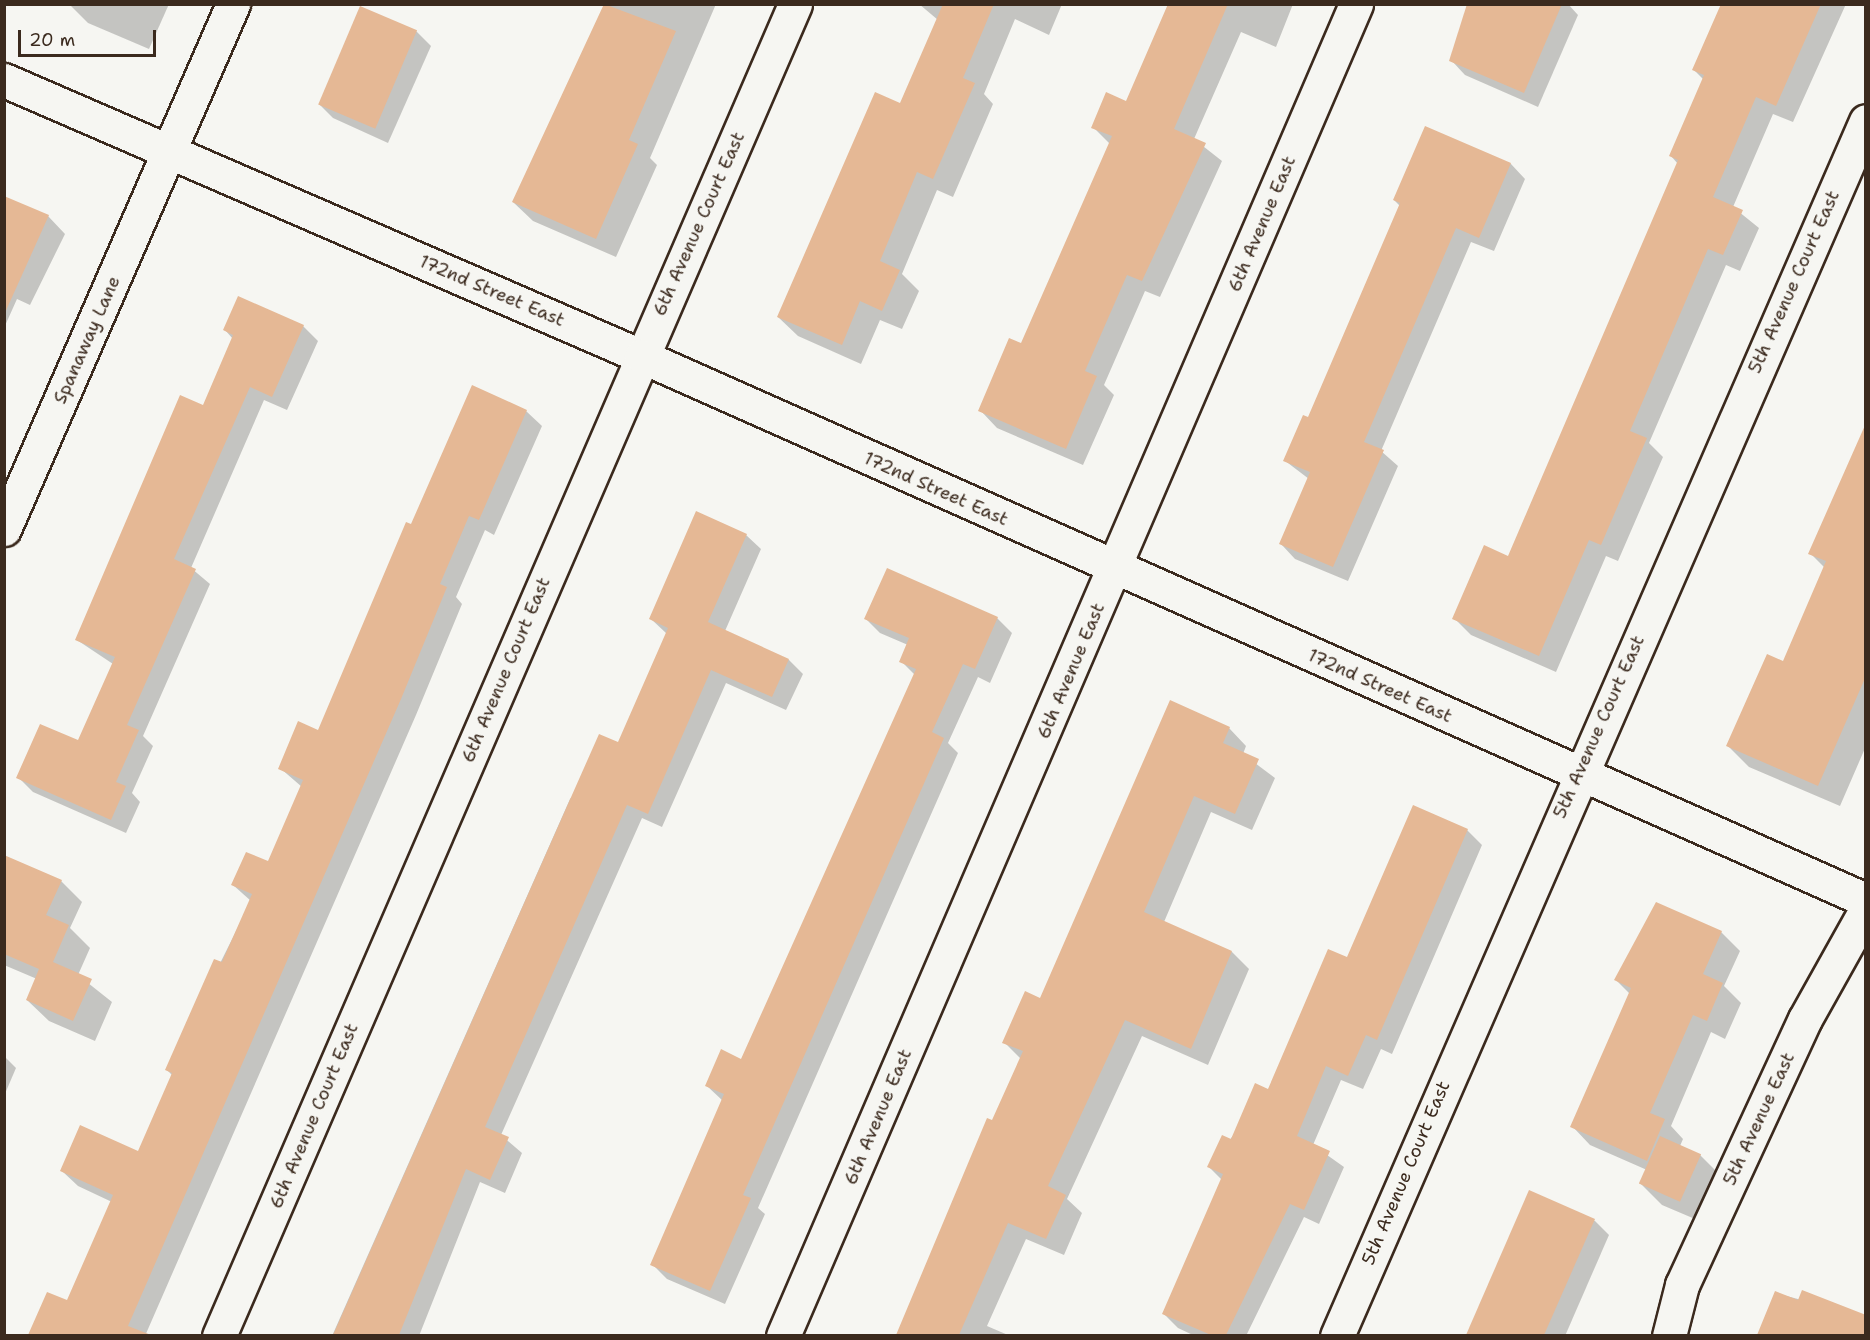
<!DOCTYPE html>
<style>
body{margin:0}
#map{position:relative;width:1870px;height:1340px;overflow:hidden;background:#f6f6f2;font-family:"Shantell Sans",sans-serif}
div>[style]{position:absolute}
.shadow>*{inset:0;background:#0003}
.building>*{inset:0;background:#e5b895;transform-origin:0 0}
.roads{filter:drop-shadow(2px 0 #3b2a1e) drop-shadow(-2px 0 #3b2a1e) drop-shadow(0 2px #3b2a1e) drop-shadow(0 -2px #3b2a1e)}
.minor>*{height:33px;margin:-16.5px;padding:0 16.5px;transform-origin:16.5px;border-radius:16.5px;background:#f6f6f2}
.tertiary>*{height:33px;margin:-16.5px;padding:0 16.5px;transform-origin:16.5px;border-radius:16.5px;background:#f6f6f2}
span{translate:-50% -50%;white-space:nowrap;text-align:center;line-height:1.15;-webkit-text-stroke:4.5px #f6f6f2;paint-order:stroke}
.street-label{font-size:18px;color:#3b2a1e}
.frame{position:absolute;inset:0;border:6px solid #3b2a1e;pointer-events:none}
.scale{position:absolute;left:18px;top:30px;width:138px;height:27px;box-sizing:border-box;border:3px solid #3b2a1e;border-top:0;padding-left:8px;font-size:18px;line-height:21px;white-space:nowrap;color:#3b2a1e;-webkit-text-stroke:4px #f6f6f2;paint-order:stroke}
</style>
<div id="map">
<div class="shadow">
<div style="clip-path:polygon(169px 4px,149px 49px,88px 23px,70px 5px)"></div>
<div style="clip-path:polygon(606px 4px,716px 4px,650px 158px,657px 165px,616px 257px,533px 221px,513px 202px)"></div>
<div style="clip-path:polygon(919px 4px,1062px 4px,1049px 35px,1015px 19px,984px 94px,993px 104px,953px 197px,937px 190px,902px 274px,919px 291px,902px 329px,880px 320px,861px 364px,798px 336px,778px 317px,901px 105px,938px 20px)"></div>
<div style="clip-path:polygon(1179px 4px,1293px 4px,1276px 47px,1241px 32px,1194px 139px,1222px 161px,1160px 297px,1145px 291px,1104px 385px,1114px 395px,1083px 465px,997px 428px,980px 410px,1022px 345px,1110px 144px,1093px 127px,1127px 103px)"></div>
<div style="clip-path:polygon(1470px 4px,1568px 4px,1578px 15px,1538px 107px,1465px 75px,1451px 60px)"></div>
<div style="clip-path:polygon(1722px 4px,1846px 4px,1793px 122px,1773px 114px,1733px 207px,1759px 228px,1740px 271px,1726px 265px,1649px 443px,1663px 457px,1618px 561px,1606px 556px,1556px 672px,1471px 635px,1454px 618px,1509px 558px,1678px 164px,1671px 156px,1704px 80px,1694px 70px)"></div>
<div style="clip-path:polygon(416px 31px,431px 46px,388px 143px,333px 118px,319px 104px)"></div>
<div style="clip-path:polygon(1426px 128px,1511px 164px,1525px 179px,1494px 251px,1471px 242px,1381px 451px,1398px 466px,1348px 581px,1295px 559px,1281px 544px,1309px 479px,1284px 460px,1308px 419px,1400px 206px,1394px 200px)"></div>
<div style="clip-path:polygon(4px 197px,48px 216px,65px 234px,30px 305px,17px 299px,4px 328px)"></div>
<div style="clip-path:polygon(303px 326px,318px 341px,287px 410px,264px 400px,191px 568px,210px 584px,143px 736px,153px 746px,132px 793px,140px 802px,126px 833px,33px 792px,18px 777px,79px 742px,113px 664px,77px 640px,203px 407px,233px 339px,225px 330px)"></div>
<div style="clip-path:polygon(526px 411px,542px 426px,494px 535px,485px 530px,456px 597px,462px 604px,416px 715px,145px 1336px,29px 1336px,48px 1293px,68px 1302px,112px 1202px,78px 1186px,62px 1171px,139px 1153px,173px 1076px,167px 1070px,251px 901px,233px 885px,268px 863px,302px 787px,280px 768px,319px 733px,412px 526px)"></div>
<div style="clip-path:polygon(1866px 427px,1866px 746px,1840px 806px,1749px 767px,1728px 746px,1784px 663px,1825px 568px,1810px 553px)"></div>
<div style="clip-path:polygon(746px 535px,761px 549px,725px 631px,789px 660px,803px 674px,786px 710px,726px 683px,662px 827px,642px 818px,501px 1135px,522px 1153px,505px 1193px,480px 1182px,419px 1336px,332px 1336px,570px 799px,618px 744px,667px 634px,650px 618px)"></div>
<div style="clip-path:polygon(997px 618px,1012px 633px,990px 683px,978px 677px,948px 743px,958px 753px,758px 1208px,765px 1214px,725px 1304px,667px 1279px,652px 1264px,723px 1101px,707px 1086px,742px 1061px,915px 675px,901px 661px,908px 645px,880px 633px,866px 619px)"></div>
<div style="clip-path:polygon(1229px 728px,1246px 746px,1243px 754px,1275px 778px,1252px 830px,1211px 812px,1164px 922px,1232px 952px,1249px 969px,1208px 1065px,1142px 1036px,1067px 1199px,1082px 1213px,1064px 1255px,1026px 1239px,987px 1326px,1008px 1335px,897px 1336px,988px 1120px,993px 1122px,1021px 1059px,1004px 1042px,1041px 1000px)"></div>
<div style="clip-path:polygon(1467px 830px,1482px 845px,1392px 1054px,1381px 1049px,1363px 1089px,1341px 1080px,1313px 1145px,1344px 1167px,1319px 1224px,1304px 1217px,1246px 1336px,1195px 1336px,1178px 1328px,1164px 1314px,1222px 1180px,1209px 1167px,1268px 1090px,1348px 959px)"></div>
<div style="clip-path:polygon(4px 856px,61px 881px,82px 902px,70px 928px,90px 948px,78px 975px,112px 1002px,95px 1041px,49px 1021px,27px 1000px,37px 979px,4px 965px)"></div>
<div style="clip-path:polygon(1657px 904px,1721px 932px,1740px 951px,1724px 986px,1741px 1003px,1725px 1039px,1711px 1032px,1671px 1126px,1683px 1139px,1680px 1146px,1700px 1155px,1722px 1177px,1702px 1222px,1662px 1205px,1641px 1184px,1647px 1170px,1590px 1145px,1572px 1126px,1630px 994px,1616px 980px)"></div>
<div style="clip-path:polygon(4px 1056px,16px 1068px,4px 1096px)"></div>
<div style="clip-path:polygon(1529px 1192px,1595px 1221px,1609px 1235px,1565px 1336px,1467px 1336px)"></div>
<div style="clip-path:polygon(1775px 1293px,1866px 1317px,1866px 1336px,1758px 1336px)"></div>
</div>
<div class="building">
<div style="clip-path:polygon(604px 4px,676px 31px,629px 140px,638px 144px,596px 239px,512px 202px)"></div>
<div style="clip-path:polygon(943px 4px,994px 4px,963px 78px,975px 83px,933px 179px,917px 172px,880px 261px,900px 270px,882px 311px,860px 301px,842px 345px,777px 317px,875px 92px,900px 103px)"></div>
<div style="clip-path:polygon(1168px 4px,1228px 4px,1174px 129px,1206px 143px,1142px 281px,1127px 275px,1085px 371px,1097px 376px,1066px 449px,978px 411px,1009px 338px,1021px 343px,1112px 136px,1091px 128px,1106px 92px,1126px 101px)"></div>
<div style="clip-path:polygon(1467px 4px,1562px 4px,1524px 93px,1449px 61px)"></div>
<div style="clip-path:polygon(1721px 4px,1821px 4px,1776px 106px,1756px 97px,1713px 197px,1743px 210px,1723px 255px,1708px 249px,1630px 431px,1647px 438px,1601px 545px,1589px 540px,1539px 656px,1452px 619px,1484px 545px,1508px 556px,1678px 160px,1669px 156px,1704px 75px,1692px 70px)"></div>
<div style="left:360px;top:6px;width:62px;height:107px;rotate:23deg"></div>
<div style="clip-path:polygon(1425px 126px,1511px 163px,1479px 238px,1456px 228px,1364px 442px,1384px 450px,1333px 567px,1279px 544px,1310px 472px,1283px 461px,1303px 415px,1308px 417px,1400px 203px,1393px 200px)"></div>
<div style="clip-path:polygon(4px 196px,49px 215px,4px 315px)"></div>
<div style="clip-path:polygon(238px 296px,304px 325px,272px 397px,250px 387px,174px 559px,196px 569px,127px 725px,139px 730px,116px 782px,126px 786px,111px 820px,16px 778px,40px 724px,78px 740px,115px 657px,75px 640px,180px 395px,203px 405px,233px 335px,223px 330px)"></div>
<div style="clip-path:polygon(472px 385px,527px 410px,479px 520px,469px 516px,440px 584px,447px 587px,401px 699px,128px 1326px,151px 1335px,28px 1335px,47px 1292px,67px 1300px,113px 1195px,60px 1171px,80px 1125px,138px 1151px,172px 1073px,165px 1070px,214px 959px,222px 962px,252px 894px,231px 885px,246px 852px,268px 861px,303px 780px,278px 769px,298px 721px,318px 730px,406px 522px,411px 524px)"></div>
<div style="clip-path:polygon(1866px 423px,1866px 676px,1818px 786px,1726px 746px,1767px 654px,1783px 661px,1826px 561px,1808px 554px)"></div>
<div style="clip-path:polygon(696px 511px,747px 534px,708px 622px,789px 659px,772px 697px,711px 670px,648px 814px,627px 805px,485px 1127px,509px 1137px,490px 1180px,466px 1169px,399px 1335px,333px 1335px,599px 734px,618px 742px,668px 628px,649px 619px)"></div>
<div style="clip-path:polygon(887px 568px,998px 617px,975px 669px,963px 664px,932px 732px,944px 738px,743px 1195px,751px 1198px,710px 1291px,650px 1265px,724px 1094px,705px 1086px,721px 1049px,741px 1059px,916px 669px,899px 662px,909px 638px,864px 619px)"></div>
<div style="clip-path:polygon(1170px 700px,1230px 727px,1223px 743px,1259px 759px,1235px 814px,1194px 796px,1144px 912px,1232px 951px,1209px 1006px,1191px 1049px,1125px 1020px,1048px 1186px,1066px 1195px,1046px 1239px,1008px 1223px,959px 1335px,896px 1335px,987px 1118px,992px 1120px,1023px 1051px,1002px 1043px,1025px 991px,1040px 998px)"></div>
<div style="clip-path:polygon(1413px 805px,1468px 829px,1377px 1040px,1366px 1035px,1348px 1076px,1326px 1066px,1297px 1136px,1330px 1151px,1304px 1210px,1290px 1204px,1226px 1335px,1211px 1335px,1162px 1314px,1223px 1174px,1207px 1167px,1222px 1135px,1231px 1139px,1255px 1083px,1268px 1089px,1328px 949px,1347px 957px)"></div>
<div style="clip-path:polygon(4px 855px,62px 880px,46px 915px,69px 925px,53px 962px,92px 979px,73px 1021px,26px 1000px,39px 969px,4px 954px)"></div>
<div style="clip-path:polygon(1656px 902px,1722px 931px,1703px 974px,1723px 983px,1707px 1021px,1693px 1015px,1650px 1113px,1665px 1119px,1647px 1161px,1570px 1127px,1631px 988px,1614px 980px)"></div>
<div style="left:1660px;top:1136px;width:45px;height:52px;rotate:24deg"></div>
<div style="clip-path:polygon(1529px 1190px,1595px 1219px,1544px 1335px,1466px 1335px)"></div>
<div style="clip-path:polygon(1802px 1290px,1866px 1315px,1866px 1335px,1757px 1335px,1775px 1291px,1798px 1300px)"></div>
</div>
<div class="roads">
<div class="minor">
<div style="left:4px;top:529px;width:573px;rotate:-66.43deg"></div>
<div style="left:219px;top:1336px;width:1451px;rotate:-66.61deg"></div>
<div style="left:783px;top:1336px;width:1450px;rotate:-66.72deg"></div>
<div style="left:1337px;top:1336px;width:1325px;rotate:-66.47deg"></div>
<div style="left:1669px;top:1336px;width:53px;rotate:-75.7deg"></div>
<div style="left:1682px;top:1285px;width:293px;rotate:-65.2deg"></div>
<div style="left:1805px;top:1019px;width:125px;rotate:-60.8deg"></div>
</div>
<div class="tertiary">
<div style="left:4px;top:80px;width:694px;rotate:23.43deg"></div>
<div style="left:641px;top:356px;width:1340px;rotate:23.95deg"></div>
</div>
</div>
<div class="street-label">
<span style="left:699px;top:224px;rotate:-66deg">6th Avenue Court East</span>
<span style="left:1262px;top:224px;rotate:-67deg">6th Avenue East</span>
<span style="left:1794px;top:282px;rotate:-66deg">5th Avenue Court East</span>
<span style="left:492px;top:291px;rotate:23deg">172nd Street East</span>
<span style="left:87px;top:340px;rotate:-66deg">Spanaway Lane</span>
<span style="left:936px;top:489px;rotate:24deg">172nd Street East</span>
<span style="left:506px;top:670px;rotate:-67deg">6th Avenue Court East</span>
<span style="left:1071px;top:671px;rotate:-67deg">6th Avenue East</span>
<span style="left:1380px;top:686px;rotate:24deg">172nd Street East</span>
<span style="left:1599px;top:727px;rotate:-66deg">5th Avenue Court East</span>
<span style="left:314px;top:1116px;rotate:-67deg">6th Avenue Court East</span>
<span style="left:878px;top:1117px;rotate:-67deg">6th Avenue East</span>
<span style="left:1759px;top:1119px;rotate:-65deg">5th Avenue East</span>
<span style="left:1406px;top:1173px;rotate:-67deg">5th Avenue Court East</span>
</div>
<div class="frame"></div>
<div class="scale">20 m</div>
</div>
